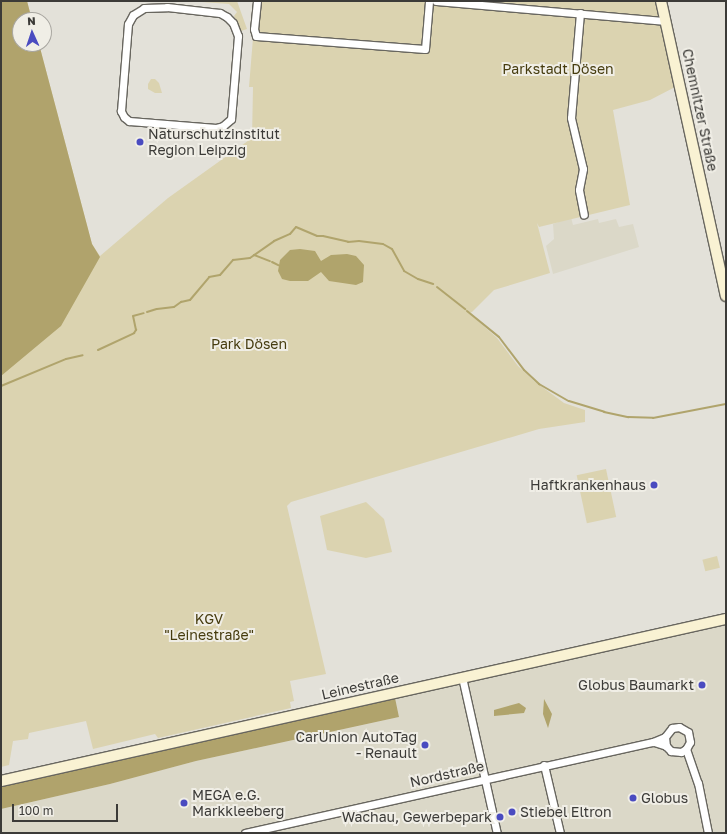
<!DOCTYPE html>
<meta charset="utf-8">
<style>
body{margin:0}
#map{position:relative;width:727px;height:834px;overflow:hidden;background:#e3e1d9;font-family:"Golos Text",sans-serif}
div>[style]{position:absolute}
.built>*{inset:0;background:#dbd8c8}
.green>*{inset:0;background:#dbd3b0;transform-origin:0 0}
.forest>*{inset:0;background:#b0a36c}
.water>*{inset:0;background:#b0a46c}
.stream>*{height:2px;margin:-1px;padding:0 1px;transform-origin:1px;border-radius:1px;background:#b0a46c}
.roads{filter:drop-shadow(1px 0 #68665f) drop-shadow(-1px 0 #68665f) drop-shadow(0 1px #68665f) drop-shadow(0 -1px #68665f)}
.street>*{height:7px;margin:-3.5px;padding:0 3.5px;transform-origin:3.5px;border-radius:3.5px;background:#fff}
.secondary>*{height:10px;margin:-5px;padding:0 5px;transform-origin:5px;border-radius:5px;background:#f9f2d3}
.dots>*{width:11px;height:11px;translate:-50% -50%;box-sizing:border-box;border:2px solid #f0eee6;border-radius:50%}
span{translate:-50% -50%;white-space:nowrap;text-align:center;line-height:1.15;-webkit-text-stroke:4px #f0eee6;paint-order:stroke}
.park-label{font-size:14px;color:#463c0f}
.street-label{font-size:14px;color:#3c3b38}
.poi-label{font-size:14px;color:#3c3b38}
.left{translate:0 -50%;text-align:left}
.right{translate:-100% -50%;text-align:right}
.frame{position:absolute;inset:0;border:2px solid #3c3b38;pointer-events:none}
.north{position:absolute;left:12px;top:12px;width:40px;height:40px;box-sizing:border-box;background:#f0eee6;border:1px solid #a8a6a0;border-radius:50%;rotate:357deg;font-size:11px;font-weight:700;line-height:16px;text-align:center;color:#3c3b38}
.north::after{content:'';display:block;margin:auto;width:14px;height:18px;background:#4a4bc0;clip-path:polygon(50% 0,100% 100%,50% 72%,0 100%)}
.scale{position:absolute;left:12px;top:804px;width:106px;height:18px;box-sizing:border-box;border:2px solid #3c3b38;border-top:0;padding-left:5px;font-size:12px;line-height:14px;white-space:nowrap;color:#3c3b38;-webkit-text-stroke:3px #f0eee6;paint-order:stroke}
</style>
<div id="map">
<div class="built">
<div style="clip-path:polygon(571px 217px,573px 225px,598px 219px,599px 223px,616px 219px,619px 227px,633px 224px,639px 247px,553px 274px,546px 246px,554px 239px,553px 224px)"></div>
<div style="clip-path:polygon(726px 619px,726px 833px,1px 833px,1px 809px,110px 784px,196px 761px,399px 717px,394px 693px)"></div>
</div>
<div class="green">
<div style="clip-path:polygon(1px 1px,27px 1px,32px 20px,20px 20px,20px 44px,39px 44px,92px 244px,100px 256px,168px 198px,252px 138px,253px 87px,249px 87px,256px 1px,657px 1px,677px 86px,650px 100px,613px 110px,630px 205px,539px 227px,537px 223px,550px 273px,494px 290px,472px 312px,469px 313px,497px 338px,518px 366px,534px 381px,564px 403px,585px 410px,585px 422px,539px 429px,291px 502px,287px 506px,326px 674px,290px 681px,294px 701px,290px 702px,291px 708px,158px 738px,155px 734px,93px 749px,86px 721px,29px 733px,28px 739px,13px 741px,9px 765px,1px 767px)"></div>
<div style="clip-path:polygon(188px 1px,237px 1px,247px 29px,241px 31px,234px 16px,237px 12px,229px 4px)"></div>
<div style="clip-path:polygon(151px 79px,155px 79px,159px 83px,162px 93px,155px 93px,148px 89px,148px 84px)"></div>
<div style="left:606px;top:469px;width:49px;height:30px;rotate:78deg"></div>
<div style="clip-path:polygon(366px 502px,384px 519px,392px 552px,366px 558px,327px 550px,320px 516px)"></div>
<div style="left:717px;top:556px;width:12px;height:15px;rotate:76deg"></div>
</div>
<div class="forest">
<div style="clip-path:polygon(1px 1px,27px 1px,32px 20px,20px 20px,20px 44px,39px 44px,92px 244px,100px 257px,61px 326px,1px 376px)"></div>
<div style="clip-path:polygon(394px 693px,399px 717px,196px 761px,110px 784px,1px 809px,1px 781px)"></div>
</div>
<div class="water">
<div style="clip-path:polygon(300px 249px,315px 251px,321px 261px,331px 255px,347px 254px,356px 256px,364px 265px,363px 282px,356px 285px,329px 281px,321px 272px,308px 281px,290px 281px,282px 279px,278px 271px,280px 260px,290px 250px)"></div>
<div style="clip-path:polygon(544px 699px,552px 714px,548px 728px,543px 714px)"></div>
<div style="clip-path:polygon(519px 703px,526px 708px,524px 713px,494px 716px,494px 710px)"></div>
</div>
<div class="stream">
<div style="left:254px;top:255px;width:17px;rotate:21deg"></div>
<div style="left:272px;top:262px;width:7px;rotate:27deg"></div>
<div style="left:437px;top:287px;width:36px;rotate:38deg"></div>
<div style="left:467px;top:311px;width:41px;rotate:39.1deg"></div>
<div style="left:499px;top:337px;width:41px;rotate:52.9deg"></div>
<div style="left:524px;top:370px;width:21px;rotate:43deg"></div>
<div style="left:539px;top:384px;width:34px;rotate:30deg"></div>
<div style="left:569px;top:401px;width:37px;rotate:17deg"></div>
<div style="left:604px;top:412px;width:25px;rotate:12deg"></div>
<div style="left:628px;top:417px;width:25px;rotate:2deg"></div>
<div style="left:653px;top:418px;width:74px;rotate:-10.9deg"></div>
<div style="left:147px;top:312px;width:10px;rotate:-17deg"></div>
<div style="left:157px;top:309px;width:17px;rotate:-7deg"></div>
<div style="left:174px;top:307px;width:9px;rotate:-36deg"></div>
<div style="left:181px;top:302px;width:9px;rotate:-13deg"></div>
<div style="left:190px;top:300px;width:30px;rotate:-50deg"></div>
<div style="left:209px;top:277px;width:11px;rotate:-10deg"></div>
<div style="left:220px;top:275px;width:20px;rotate:-49deg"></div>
<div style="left:233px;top:260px;width:17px;rotate:-7deg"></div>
<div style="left:250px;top:258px;width:29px;rotate:-35deg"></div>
<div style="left:274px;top:241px;width:17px;rotate:-24deg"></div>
<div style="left:290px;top:234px;width:9px;rotate:-49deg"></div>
<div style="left:296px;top:227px;width:23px;rotate:23deg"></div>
<div style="left:317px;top:236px;width:6px"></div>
<div style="left:323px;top:236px;width:26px;rotate:13deg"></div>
<div style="left:348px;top:242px;width:11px;rotate:-5deg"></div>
<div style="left:359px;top:241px;width:24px;rotate:7deg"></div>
<div style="left:383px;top:244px;width:10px;rotate:29deg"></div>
<div style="left:392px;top:249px;width:25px;rotate:61deg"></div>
<div style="left:404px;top:271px;width:16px;rotate:30deg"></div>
<div style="left:418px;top:279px;width:16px;rotate:18deg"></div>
<div style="left:98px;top:350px;width:40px;rotate:-25deg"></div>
<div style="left:134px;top:333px;width:4px;rotate:-56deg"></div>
<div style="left:136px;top:330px;width:14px;rotate:-102deg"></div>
<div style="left:133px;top:316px;width:11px;rotate:-15deg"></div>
<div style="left:1px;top:386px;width:70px;rotate:-22.6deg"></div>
<div style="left:66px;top:359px;width:17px;rotate:-13deg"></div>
</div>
<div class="roads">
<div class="street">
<div style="left:257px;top:1px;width:28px;rotate:96deg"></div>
<div style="left:254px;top:29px;width:7px;rotate:74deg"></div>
<div style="left:256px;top:36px;width:169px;rotate:4.4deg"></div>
<div style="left:425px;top:49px;width:48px;rotate:-85.2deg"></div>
<div style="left:436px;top:1px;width:231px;rotate:5deg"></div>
<div style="left:167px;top:7px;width:53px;rotate:6.5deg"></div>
<div style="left:220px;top:13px;width:8px;rotate:30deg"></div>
<div style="left:227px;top:17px;width:8px;rotate:45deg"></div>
<div style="left:233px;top:23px;width:14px;rotate:69deg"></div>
<div style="left:238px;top:36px;width:83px;rotate:94.8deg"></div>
<div style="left:231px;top:119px;width:11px;rotate:139deg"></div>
<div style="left:223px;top:126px;width:7px;rotate:164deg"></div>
<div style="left:216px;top:128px;width:87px;rotate:-175.4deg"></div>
<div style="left:129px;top:121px;width:6px;rotate:-141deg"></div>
<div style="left:124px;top:117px;width:7px;rotate:-117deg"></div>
<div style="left:121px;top:111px;width:87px;rotate:-85.4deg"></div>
<div style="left:128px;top:24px;width:10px;rotate:-61deg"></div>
<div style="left:133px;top:15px;width:13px;rotate:-32deg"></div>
<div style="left:144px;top:8px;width:23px;rotate:-2deg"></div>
<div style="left:580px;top:13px;width:105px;rotate:94.9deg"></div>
<div style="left:571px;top:118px;width:52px;rotate:76.8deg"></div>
<div style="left:583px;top:169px;width:21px;rotate:101deg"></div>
<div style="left:579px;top:190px;width:25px;rotate:79deg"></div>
<div style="left:462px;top:677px;width:160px;rotate:77.4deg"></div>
<div style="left:654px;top:742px;width:13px;rotate:18deg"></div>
<div style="left:666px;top:746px;width:7px;rotate:45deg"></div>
<div style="left:671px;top:751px;width:10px;rotate:6deg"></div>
<div style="left:681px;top:752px;width:6px;rotate:-31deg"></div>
<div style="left:686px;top:749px;width:8px;rotate:-60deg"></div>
<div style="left:690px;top:742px;width:10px;rotate:-101deg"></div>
<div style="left:688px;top:732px;width:10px;rotate:-151deg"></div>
<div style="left:679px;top:727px;width:7px;rotate:172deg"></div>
<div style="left:672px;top:728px;width:11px;rotate:128deg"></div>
<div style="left:665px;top:737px;width:9px;rotate:84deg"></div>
<div style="left:686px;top:749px;width:36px;rotate:71deg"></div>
<div style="left:698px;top:783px;width:51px;rotate:78.7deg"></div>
<div style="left:544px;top:765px;width:70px;rotate:76.8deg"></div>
<div style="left:245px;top:833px;width:418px;rotate:-12.6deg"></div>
<div style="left:653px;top:742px;width:13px;rotate:-23deg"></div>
</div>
<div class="secondary">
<div style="left:661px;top:1px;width:302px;rotate:77.6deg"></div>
<div style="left:1px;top:781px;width:743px;rotate:-12.6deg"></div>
</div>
</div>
<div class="dots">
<div style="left:140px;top:142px;background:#4a4bc0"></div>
<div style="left:654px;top:485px;background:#4a4bc0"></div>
<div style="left:702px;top:685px;background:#4a4bc0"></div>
<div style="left:425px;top:745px;background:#4a4bc0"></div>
<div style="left:633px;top:798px;background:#4a4bc0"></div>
<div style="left:184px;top:803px;background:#4a4bc0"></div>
<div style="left:512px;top:812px;background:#4a4bc0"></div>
<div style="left:500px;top:817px;background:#4a4bc0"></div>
</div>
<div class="park-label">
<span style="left:558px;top:69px">Parkstadt Dösen</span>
<span style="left:249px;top:344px">Park Dösen</span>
<span style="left:209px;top:627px">KGV<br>"Leinestraße"</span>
</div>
<div class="street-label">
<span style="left:700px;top:110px;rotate:78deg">Chemnitzer Straße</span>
<span style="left:360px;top:686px;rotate:-13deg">Leinestraße</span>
<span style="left:447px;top:774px;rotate:-13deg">Nordstraße</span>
</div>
<div class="poi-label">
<span class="left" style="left:148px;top:142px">Naturschutzinstitut<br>Region Leipzig</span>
<span class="right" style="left:646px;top:485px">Haftkrankenhaus</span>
<span class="right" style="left:694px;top:685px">Globus Baumarkt</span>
<span class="right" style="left:417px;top:745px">CarUnion AutoTag<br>- Renault</span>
<span class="left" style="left:192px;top:803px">MEGA e.G.<br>Markkleeberg</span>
<span class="left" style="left:641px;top:798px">Globus</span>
<span class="left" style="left:520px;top:812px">Stiebel Eltron</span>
<span class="right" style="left:492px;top:817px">Wachau, Gewerbepark</span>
</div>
<div class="frame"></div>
<div class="north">N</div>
<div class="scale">100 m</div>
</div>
